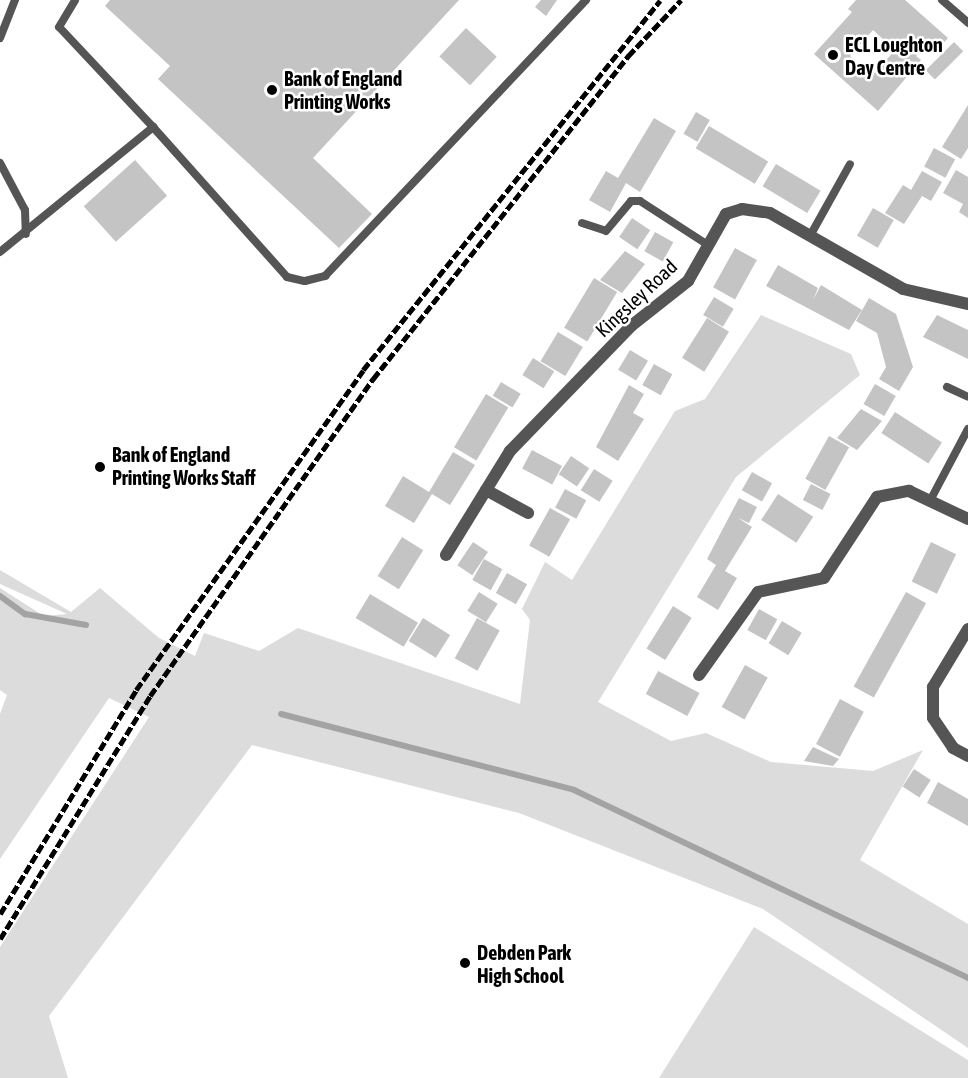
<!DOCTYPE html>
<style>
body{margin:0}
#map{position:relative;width:968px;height:1078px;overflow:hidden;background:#fff;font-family:"Asap Condensed",sans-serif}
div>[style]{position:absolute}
.green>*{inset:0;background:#dcdcdc}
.stream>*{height:6px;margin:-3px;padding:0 3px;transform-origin:3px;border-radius:3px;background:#a3a3a3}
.building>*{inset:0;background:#c4c4c4;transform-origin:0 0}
.service>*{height:8px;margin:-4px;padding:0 4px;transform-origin:4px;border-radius:4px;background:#555}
.minor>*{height:12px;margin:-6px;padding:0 6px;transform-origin:6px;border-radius:6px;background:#555}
.rail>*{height:4.5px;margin-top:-2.25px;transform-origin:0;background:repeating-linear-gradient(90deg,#000 0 9px,transparent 0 12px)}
.dots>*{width:16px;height:16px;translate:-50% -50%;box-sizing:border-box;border:3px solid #fff;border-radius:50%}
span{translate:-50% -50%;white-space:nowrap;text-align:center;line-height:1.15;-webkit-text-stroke:5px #fff;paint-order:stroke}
.poi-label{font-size:20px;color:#000;font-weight:700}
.left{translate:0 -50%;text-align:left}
.street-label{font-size:20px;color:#000}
</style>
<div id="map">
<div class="green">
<div style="clip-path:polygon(761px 315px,851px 354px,860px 375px,736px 477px,598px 702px,671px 741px,706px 733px,771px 762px,873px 771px,923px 750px,860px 860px,968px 924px,968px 1048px,763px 909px,519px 813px,252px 745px,49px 1016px,68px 1078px,0 1078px,0 947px,149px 717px,109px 698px,0 859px,0 714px,7px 695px,0 690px,0 588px,44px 616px,67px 614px,0 584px,0 570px,71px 612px,100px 588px,159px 638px,195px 656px,204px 633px,259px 651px,298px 628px,520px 704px,530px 620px,522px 609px,545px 562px,572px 580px,675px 411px,705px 399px)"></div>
<div style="clip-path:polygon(754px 927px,968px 1060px,968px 1078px,659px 1078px)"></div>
</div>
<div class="stream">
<div style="left:0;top:596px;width:31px;rotate:36deg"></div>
<div style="left:25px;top:614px;width:62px;rotate:10.2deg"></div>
<div style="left:281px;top:714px;width:303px;rotate:14.5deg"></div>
<div style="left:574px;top:790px;width:437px;rotate:25.5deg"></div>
</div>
<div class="building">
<div style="clip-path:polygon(110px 0,459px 0,313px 158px,372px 214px,339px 248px,158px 79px,170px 66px,105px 6px)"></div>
<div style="clip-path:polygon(541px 0,557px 0,546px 16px,535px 7px)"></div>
<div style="clip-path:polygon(evenodd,856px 0,905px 0,948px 38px,939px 48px,930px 40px,916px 56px,921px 60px,878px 111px,814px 54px,852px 12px,848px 9px,856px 0,873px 30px,895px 50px,872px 76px,850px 56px,873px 30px)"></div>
<div style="left:466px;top:28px;width:42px;height:39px;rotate:43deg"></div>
<div style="left:954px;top:42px;width:13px;height:40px;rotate:45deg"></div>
<div style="clip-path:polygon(968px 105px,968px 148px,961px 159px,942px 147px)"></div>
<div style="left:696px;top:112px;width:16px;height:25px;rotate:30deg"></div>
<div style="clip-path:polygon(654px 118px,676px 131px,640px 192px,626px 183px,610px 212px,589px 200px,606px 171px,618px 178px)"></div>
<div style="left:709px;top:126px;width:69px;height:26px;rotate:31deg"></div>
<div style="left:934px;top:148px;width:24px;height:21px;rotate:28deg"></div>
<div style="left:135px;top:160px;width:48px;height:69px;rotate:48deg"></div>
<div style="left:776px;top:164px;width:52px;height:26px;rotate:31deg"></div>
<div style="clip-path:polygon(956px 170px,968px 177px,968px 218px,959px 212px,963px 204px,943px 193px)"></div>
<div style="clip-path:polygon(922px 171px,942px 182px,931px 201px,922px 196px,904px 224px,885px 213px,903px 185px,911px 190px)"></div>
<div style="left:873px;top:208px;width:24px;height:32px;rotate:30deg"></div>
<div style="left:632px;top:218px;width:22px;height:23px;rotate:34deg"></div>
<div style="left:655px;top:232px;width:21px;height:22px;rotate:29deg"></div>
<div style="left:735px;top:248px;width:25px;height:45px;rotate:29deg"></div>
<div style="clip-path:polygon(625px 251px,645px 264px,622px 293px,600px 280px)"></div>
<div style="clip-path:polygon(778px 265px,818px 288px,813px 300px,821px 285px,862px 310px,849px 330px,766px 286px)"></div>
<div style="left:594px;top:278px;width:27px;height:58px;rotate:31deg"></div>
<div style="left:714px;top:297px;width:23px;height:21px;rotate:31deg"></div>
<div style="clip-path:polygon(869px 298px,896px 314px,913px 367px,899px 391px,879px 379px,886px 367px,877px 333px,856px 321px)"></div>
<div style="clip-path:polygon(937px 315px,968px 330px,968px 359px,923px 337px)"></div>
<div style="left:707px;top:318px;width:26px;height:47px;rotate:32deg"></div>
<div style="left:558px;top:332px;width:29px;height:34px;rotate:31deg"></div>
<div style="left:630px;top:350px;width:21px;height:23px;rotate:31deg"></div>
<div style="left:533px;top:358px;width:25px;height:20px;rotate:32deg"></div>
<div style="left:654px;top:364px;width:21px;height:24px;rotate:29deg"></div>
<div style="left:501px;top:382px;width:23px;height:16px;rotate:31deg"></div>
<div style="left:875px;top:384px;width:24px;height:23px;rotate:30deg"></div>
<div style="clip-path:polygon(629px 385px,644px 394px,633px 413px,644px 419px,618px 461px,596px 447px)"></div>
<div style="left:486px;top:394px;width:26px;height:62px;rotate:31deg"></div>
<div style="clip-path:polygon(861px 409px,882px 421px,857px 450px,837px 438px)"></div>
<div style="left:895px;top:412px;width:56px;height:25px;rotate:33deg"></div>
<div style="left:829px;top:436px;width:23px;height:49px;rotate:29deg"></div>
<div style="left:532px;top:450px;width:34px;height:21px;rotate:28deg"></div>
<div style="clip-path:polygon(453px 452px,475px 465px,450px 505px,432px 494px,414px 523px,385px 506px,403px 476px,429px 492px)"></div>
<div style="left:571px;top:456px;width:22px;height:22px;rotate:34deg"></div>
<div style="left:594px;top:469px;width:22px;height:25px;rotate:32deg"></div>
<div style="left:752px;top:472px;width:23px;height:21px;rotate:29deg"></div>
<div style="left:811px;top:484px;width:22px;height:18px;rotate:27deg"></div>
<div style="left:565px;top:489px;width:24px;height:21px;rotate:28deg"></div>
<div style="left:778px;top:494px;width:42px;height:31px;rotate:33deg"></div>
<div style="clip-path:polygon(739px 498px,757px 507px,749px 523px,738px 518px,752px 527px,725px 571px,737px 578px,718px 610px,697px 597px,716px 565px,707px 559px)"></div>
<div style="left:550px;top:508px;width:23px;height:43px;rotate:29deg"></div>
<div style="left:402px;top:537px;width:25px;height:46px;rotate:32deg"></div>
<div style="left:473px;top:542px;width:18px;height:28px;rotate:34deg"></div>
<div style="left:931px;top:542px;width:28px;height:44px;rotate:26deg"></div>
<div style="left:484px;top:559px;width:21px;height:24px;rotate:29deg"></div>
<div style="left:507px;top:573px;width:23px;height:23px;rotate:29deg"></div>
<div style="left:479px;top:592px;width:22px;height:22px;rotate:32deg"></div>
<div style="left:906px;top:592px;width:23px;height:108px;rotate:29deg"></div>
<div style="left:370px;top:594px;width:56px;height:28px;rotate:31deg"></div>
<div style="left:673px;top:606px;width:22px;height:50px;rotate:32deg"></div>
<div style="left:759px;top:609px;width:21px;height:24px;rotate:29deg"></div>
<div style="left:423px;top:618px;width:32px;height:27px;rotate:32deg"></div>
<div style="left:477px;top:618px;width:26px;height:46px;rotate:29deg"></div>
<div style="left:782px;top:621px;width:23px;height:26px;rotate:31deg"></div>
<div style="left:745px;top:665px;width:26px;height:48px;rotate:29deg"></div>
<div style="left:658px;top:671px;width:47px;height:26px;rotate:28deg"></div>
<div style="left:840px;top:699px;width:27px;height:51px;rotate:28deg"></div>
<div style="clip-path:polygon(813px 747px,839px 759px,833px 766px,804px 761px)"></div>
<div style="left:914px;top:769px;width:20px;height:21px;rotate:33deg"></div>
<div style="clip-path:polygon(938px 782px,968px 799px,968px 826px,927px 803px)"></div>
</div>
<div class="service">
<div style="left:942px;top:0;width:35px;rotate:41deg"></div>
<div style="left:0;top:38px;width:41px;rotate:-68.5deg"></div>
<div style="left:153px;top:127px;width:201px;rotate:48.2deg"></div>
<div style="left:287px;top:277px;width:18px;rotate:13deg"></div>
<div style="left:305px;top:281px;width:21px;rotate:-14deg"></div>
<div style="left:325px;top:276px;width:380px;rotate:-46.6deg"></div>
<div style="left:0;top:163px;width:53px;rotate:62deg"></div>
<div style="left:25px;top:210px;width:24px;rotate:88deg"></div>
<div style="left:582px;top:223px;width:25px;rotate:18deg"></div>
<div style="left:606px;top:231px;width:39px;rotate:-50deg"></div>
<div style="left:631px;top:201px;width:9px"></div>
<div style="left:640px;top:201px;width:81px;rotate:32.9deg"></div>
<div style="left:810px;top:236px;width:82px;rotate:-60.9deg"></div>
<div style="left:0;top:252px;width:198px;rotate:-39.2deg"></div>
<div style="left:153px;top:127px;width:137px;rotate:-133.2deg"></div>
<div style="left:59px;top:27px;width:31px;rotate:-59deg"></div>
<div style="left:947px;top:387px;width:23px;rotate:25deg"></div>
<div style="left:932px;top:497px;width:77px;rotate:-62.1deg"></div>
</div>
<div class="minor">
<div style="left:486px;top:490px;width:48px;rotate:28.7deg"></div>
<div style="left:446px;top:555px;width:122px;rotate:-58.4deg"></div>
<div style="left:510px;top:451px;width:174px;rotate:-45.9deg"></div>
<div style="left:631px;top:326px;width:73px;rotate:-38.3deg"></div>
<div style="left:688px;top:281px;width:77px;rotate:-60.4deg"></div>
<div style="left:726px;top:214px;width:17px;rotate:-17deg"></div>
<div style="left:742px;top:209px;width:28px;rotate:8deg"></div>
<div style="left:770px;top:213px;width:153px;rotate:29.7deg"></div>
<div style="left:903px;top:289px;width:67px;rotate:13deg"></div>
<div style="left:968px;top:629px;width:68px;rotate:121.1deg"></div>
<div style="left:933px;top:687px;width:31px;rotate:90deg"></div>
<div style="left:933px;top:718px;width:36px;rotate:56deg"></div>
<div style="left:953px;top:748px;width:17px;rotate:28deg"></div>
<div style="left:699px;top:675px;width:102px;rotate:-54.6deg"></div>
<div style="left:758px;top:592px;width:67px;rotate:-12deg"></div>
<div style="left:824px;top:578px;width:97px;rotate:-56.8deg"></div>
<div style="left:877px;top:497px;width:33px;rotate:-11deg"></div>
<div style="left:909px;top:491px;width:65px;rotate:25.4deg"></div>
</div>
<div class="rail">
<div style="left:0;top:914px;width:262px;rotate:-58.7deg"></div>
<div style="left:136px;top:690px;width:392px;rotate:-54.6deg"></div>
<div style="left:363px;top:370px;width:474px;rotate:-51.2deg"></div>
<div style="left:0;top:939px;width:286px;rotate:-58.3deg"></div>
<div style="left:150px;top:696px;width:388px;rotate:-54.9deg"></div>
<div style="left:373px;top:379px;width:412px;rotate:-51.7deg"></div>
<div style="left:628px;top:56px;width:77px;rotate:-46.6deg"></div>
</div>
<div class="dots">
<div style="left:833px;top:55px;background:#000"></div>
<div style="left:272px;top:90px;background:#000"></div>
<div style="left:100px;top:467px;background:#000"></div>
<div style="left:465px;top:963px;background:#000"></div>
</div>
<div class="poi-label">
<span class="left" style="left:845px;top:56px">ECL Loughton<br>Day Centre</span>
<span class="left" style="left:284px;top:90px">Bank of England<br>Printing Works</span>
<span class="left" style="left:112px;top:466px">Bank of England<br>Printing Works Staff</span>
<span class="left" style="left:477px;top:964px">Debden Park<br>High School</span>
</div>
<div class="street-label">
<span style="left:636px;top:298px;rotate:-43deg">Kingsley Road</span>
</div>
</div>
